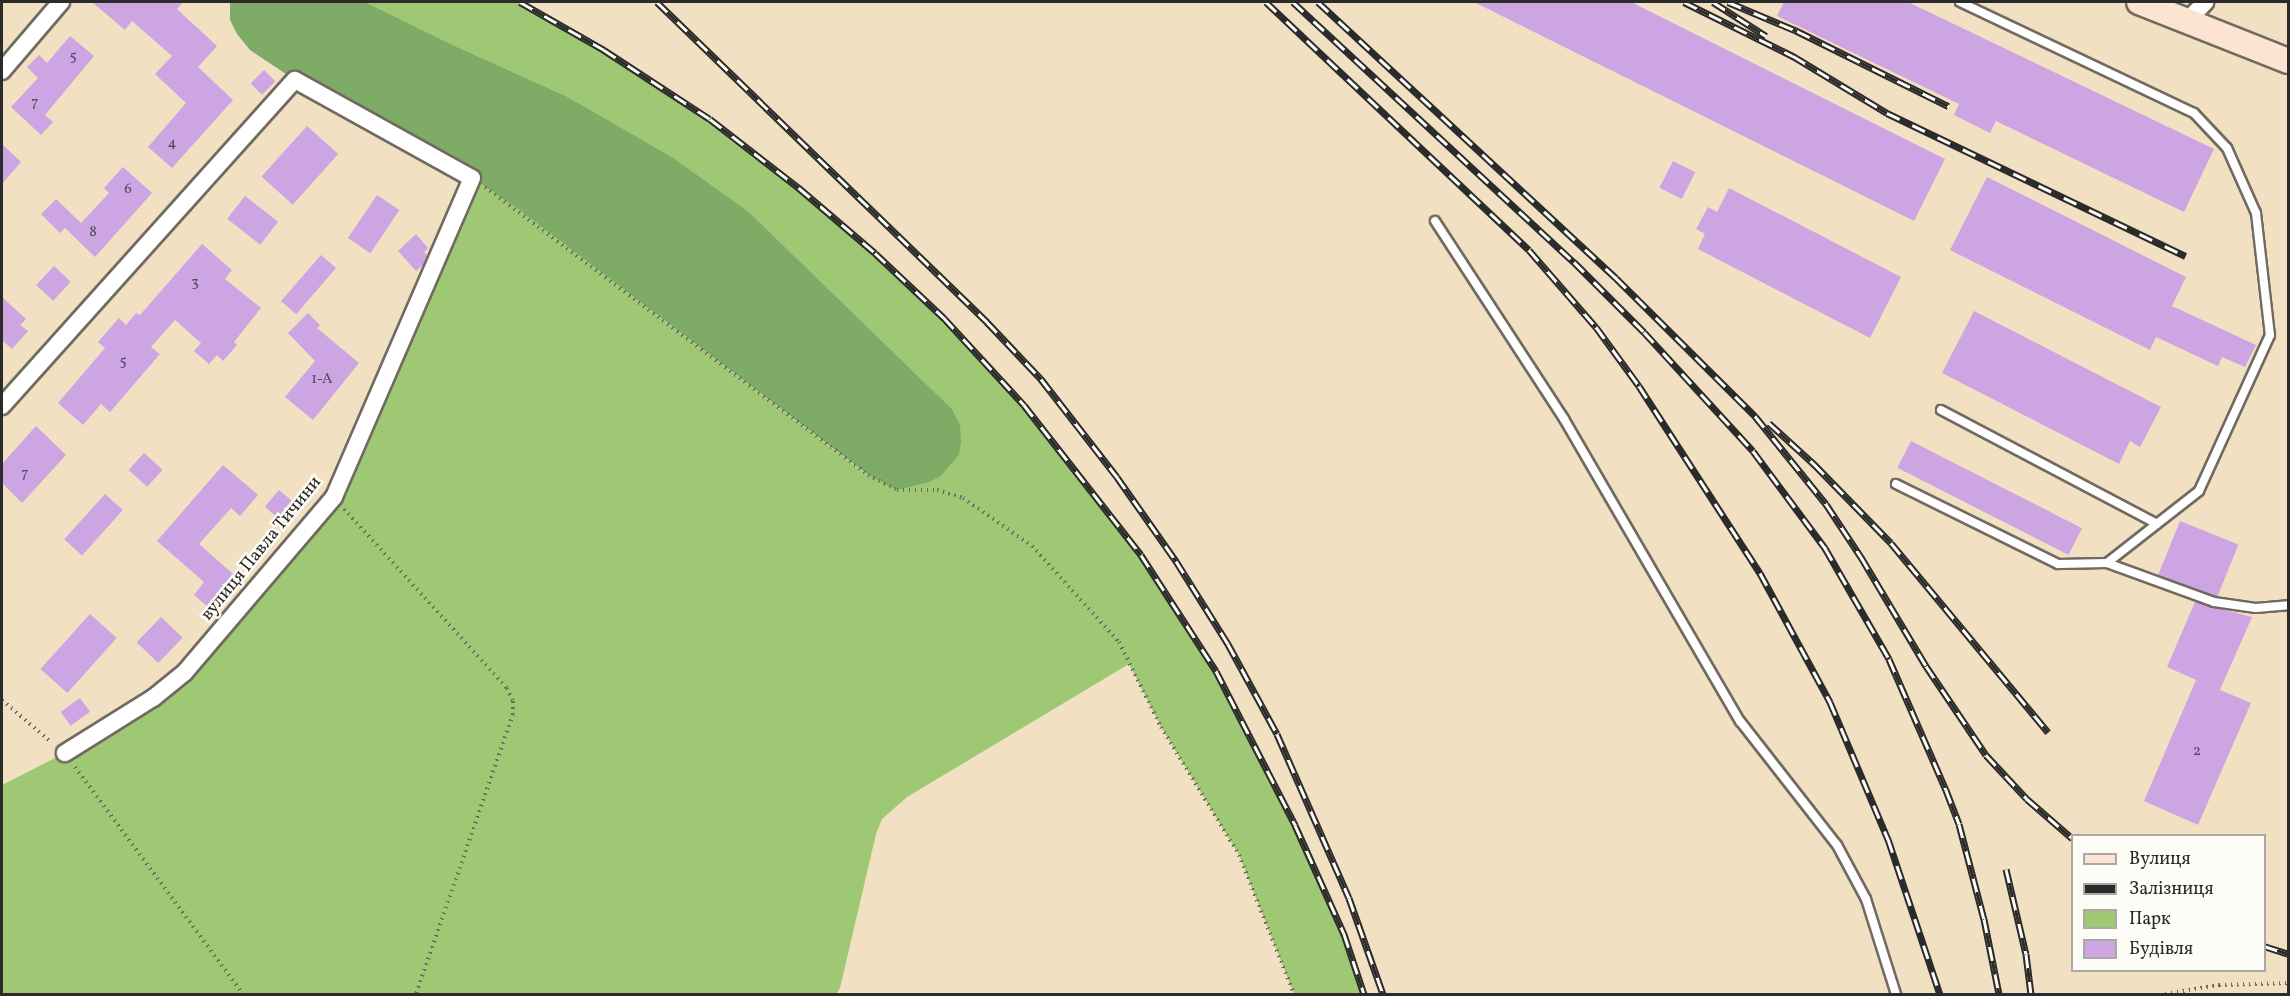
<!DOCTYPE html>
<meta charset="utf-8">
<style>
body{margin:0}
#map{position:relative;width:2290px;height:996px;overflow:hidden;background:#f2e0c2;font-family:Vollkorn,serif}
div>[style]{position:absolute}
.green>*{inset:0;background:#9ec874}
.forest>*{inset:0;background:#7eac66}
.building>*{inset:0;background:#cca5e2;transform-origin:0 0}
.path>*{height:4px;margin-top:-2px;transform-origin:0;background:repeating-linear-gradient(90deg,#716a60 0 1.5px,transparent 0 6px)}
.roads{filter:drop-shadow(2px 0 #716a60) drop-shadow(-2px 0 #716a60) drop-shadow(0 2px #716a60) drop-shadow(0 -2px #716a60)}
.lane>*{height:8px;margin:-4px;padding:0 4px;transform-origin:4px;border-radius:4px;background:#fff}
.street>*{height:16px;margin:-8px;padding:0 8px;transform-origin:8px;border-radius:8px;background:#fff}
.secondary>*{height:24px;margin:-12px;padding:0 12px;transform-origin:12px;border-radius:12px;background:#fde4d0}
.rail>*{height:7px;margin-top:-3.5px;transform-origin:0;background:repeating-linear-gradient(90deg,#fdfcf7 0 14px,#2b2b2b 0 28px);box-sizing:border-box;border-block:2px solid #2b2b2b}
span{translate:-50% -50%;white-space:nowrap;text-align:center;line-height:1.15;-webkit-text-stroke:5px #fdfcf7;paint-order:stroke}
.number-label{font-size:15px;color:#534a59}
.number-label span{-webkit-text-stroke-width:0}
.street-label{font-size:18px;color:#2b2b2b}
.frame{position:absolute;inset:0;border:3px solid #2b2b2b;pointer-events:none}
.legend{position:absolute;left:2071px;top:834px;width:195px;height:138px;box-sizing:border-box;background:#fdfcf7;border:2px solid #a9a8a5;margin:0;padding:8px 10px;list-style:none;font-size:18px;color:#2b2b2b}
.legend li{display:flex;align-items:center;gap:12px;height:30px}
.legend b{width:30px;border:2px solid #a9a8a5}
</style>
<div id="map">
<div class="green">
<div style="clip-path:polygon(365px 2px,520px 2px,548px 16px,710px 119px,756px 153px,837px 219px,944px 318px,1024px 405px,1086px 482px,1141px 555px,1216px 671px,1295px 825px,1344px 934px,1364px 994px,1294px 994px,1239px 855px,1161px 727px,1129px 664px,907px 797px,882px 819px,876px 834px,840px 988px,836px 994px,2px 994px,2px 785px,65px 753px,153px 698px,334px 497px,472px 178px,518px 209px,867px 475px,941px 476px,959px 455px,952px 409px,748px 211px,672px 157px,568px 97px,455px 46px)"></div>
</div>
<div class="forest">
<div style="clip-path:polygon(230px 2px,365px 2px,455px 46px,568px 97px,672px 157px,748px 211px,952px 409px,960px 425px,961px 441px,959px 455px,941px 476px,929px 482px,897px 490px,868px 475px,518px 209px,472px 178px,295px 80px,250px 50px,237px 34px,230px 20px)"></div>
</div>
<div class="building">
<div style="clip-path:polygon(92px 2px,183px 2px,177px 9px,217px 46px,198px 67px,233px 100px,172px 168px,148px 147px,186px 103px,155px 74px,172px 56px,132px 21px,125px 30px)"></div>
<div style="clip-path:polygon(1474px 2px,1631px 2px,1945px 159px,1914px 221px)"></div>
<div style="clip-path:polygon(1784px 2px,1908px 2px,2214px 149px,2184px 212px,1996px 121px,1990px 133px,1954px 115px,1959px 104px,1777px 16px)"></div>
<div style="clip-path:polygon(70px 36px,94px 56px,45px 115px,53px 122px,41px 135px,11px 107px,38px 78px,27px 67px,39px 55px,47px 63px)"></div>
<div style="left:264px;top:70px;width:16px;height:19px;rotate:45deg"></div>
<div style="left:307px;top:126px;width:42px;height:68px;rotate:42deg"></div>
<div style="clip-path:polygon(2px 144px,21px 162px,2px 184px)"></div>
<div style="left:1673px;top:161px;width:25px;height:30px;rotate:27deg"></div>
<div style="clip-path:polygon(123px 167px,152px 193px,95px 257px,65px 228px,60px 233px,41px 214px,56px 199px,81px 223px,109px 193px,104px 188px)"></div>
<div style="clip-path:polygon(1987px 177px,2186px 277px,2172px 306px,2256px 345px,2245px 367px,2222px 357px,2218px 366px,2156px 337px,2150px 350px,1950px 250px)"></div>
<div style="clip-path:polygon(1729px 188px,1901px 277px,1870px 338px,1698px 249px,1705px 234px,1696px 229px,1708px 207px,1717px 212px)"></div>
<div style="left:377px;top:195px;width:27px;height:52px;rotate:34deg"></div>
<div style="left:245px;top:196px;width:42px;height:29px;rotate:38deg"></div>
<div style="clip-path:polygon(416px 234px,428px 248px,424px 252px,427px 255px,423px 265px,416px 271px,398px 251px)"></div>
<div style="clip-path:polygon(202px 244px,232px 270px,225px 279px,261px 308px,234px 342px,237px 345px,223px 361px,217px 355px,209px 364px,194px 351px,201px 343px,175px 320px,151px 347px,160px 354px,110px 412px,101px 404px,83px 425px,58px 403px,105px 348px,98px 342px,119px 318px,126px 325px,136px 313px,140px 315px)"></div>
<div style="left:321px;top:255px;width:20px;height:61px;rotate:41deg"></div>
<div style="left:54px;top:266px;width:23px;height:26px;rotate:43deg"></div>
<div style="clip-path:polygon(2px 297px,26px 319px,20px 325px,28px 331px,12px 349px,2px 340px)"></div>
<div style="clip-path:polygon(1974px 311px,2161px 407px,2140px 447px,2130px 441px,2119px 464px,1942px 373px)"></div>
<div style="clip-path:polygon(308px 313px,320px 325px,317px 328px,359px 363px,313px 420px,285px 397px,315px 361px,288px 333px)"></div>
<div style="clip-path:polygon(36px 426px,66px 455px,22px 503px,2px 483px,2px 464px)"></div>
<div style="left:1911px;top:441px;width:192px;height:30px;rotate:27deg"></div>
<div style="left:144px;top:453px;width:25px;height:23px;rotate:42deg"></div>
<div style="clip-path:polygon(223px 465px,258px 495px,240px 516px,231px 508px,199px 544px,241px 581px,214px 612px,194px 595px,204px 582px,157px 541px)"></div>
<div style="left:279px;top:490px;width:30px;height:22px;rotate:40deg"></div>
<div style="left:105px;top:494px;width:24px;height:61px;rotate:42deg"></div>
<div style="left:2180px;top:521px;width:63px;height:58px;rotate:22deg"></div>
<div style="clip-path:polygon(2195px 602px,2252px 617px,2220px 690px,2251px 703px,2198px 825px,2144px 801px,2196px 680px,2167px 667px)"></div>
<div style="left:90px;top:614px;width:36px;height:74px;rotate:42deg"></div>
<div style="left:161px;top:617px;width:30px;height:35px;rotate:44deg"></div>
<div style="left:80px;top:698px;width:17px;height:24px;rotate:54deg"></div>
</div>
<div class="path">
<div style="left:485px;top:187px;width:479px;rotate:36.9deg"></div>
<div style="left:868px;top:475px;width:33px;rotate:27deg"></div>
<div style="left:897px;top:490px;width:40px"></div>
<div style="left:937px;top:490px;width:27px;rotate:17deg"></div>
<div style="left:963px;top:498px;width:84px;rotate:34.8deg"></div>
<div style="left:1032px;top:546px;width:130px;rotate:47.8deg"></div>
<div style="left:1119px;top:642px;width:95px;rotate:63.7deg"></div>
<div style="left:1161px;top:727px;width:150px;rotate:58.6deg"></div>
<div style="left:1239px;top:855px;width:149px;rotate:68.4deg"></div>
<div style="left:344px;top:509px;width:242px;rotate:47.7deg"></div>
<div style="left:507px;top:688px;width:14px;rotate:65deg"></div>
<div style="left:513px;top:701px;width:13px;rotate:90deg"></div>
<div style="left:513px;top:714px;width:296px;rotate:109.1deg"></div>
<div style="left:2px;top:700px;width:65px;rotate:40.6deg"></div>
<div style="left:75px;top:767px;width:282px;rotate:53.5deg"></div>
<div style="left:2165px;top:994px;width:55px;rotate:-9.5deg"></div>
<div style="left:2219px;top:985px;width:69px;rotate:-1.7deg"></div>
</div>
<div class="roads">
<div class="lane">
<div style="left:1960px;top:2px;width:259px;rotate:25.4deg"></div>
<div style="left:2194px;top:113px;width:48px;rotate:46.7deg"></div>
<div style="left:2227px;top:148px;width:71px;rotate:66deg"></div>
<div style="left:2256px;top:213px;width:123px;rotate:83.5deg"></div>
<div style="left:2270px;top:335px;width:171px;rotate:114.5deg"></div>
<div style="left:2199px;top:491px;width:117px;rotate:142deg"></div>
<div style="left:1435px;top:221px;width:236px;rotate:56.9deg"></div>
<div style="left:1564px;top:419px;width:350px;rotate:59.8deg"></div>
<div style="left:1740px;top:721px;width:157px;rotate:52deg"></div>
<div style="left:1837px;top:845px;width:61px;rotate:61.8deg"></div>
<div style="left:1866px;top:899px;width:100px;rotate:72.5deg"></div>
<div style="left:1941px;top:410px;width:244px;rotate:27.8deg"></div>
<div style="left:1896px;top:484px;width:181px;rotate:26.3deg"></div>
<div style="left:2058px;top:564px;width:49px;rotate:-1.2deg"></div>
<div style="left:2107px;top:563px;width:114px;rotate:20deg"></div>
<div style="left:2214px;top:602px;width:42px;rotate:8.1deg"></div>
<div style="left:2256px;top:608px;width:32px;rotate:-5deg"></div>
</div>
<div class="street">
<div style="left:2186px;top:22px;width:28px;rotate:-46deg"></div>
<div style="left:2px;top:71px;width:91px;rotate:-49.5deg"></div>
<div style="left:2px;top:406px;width:438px;rotate:-48.1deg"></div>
<div style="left:295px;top:80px;width:202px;rotate:29deg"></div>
<div style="left:472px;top:178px;width:348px;rotate:113.4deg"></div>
<div style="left:334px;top:497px;width:231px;rotate:130.4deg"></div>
<div style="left:184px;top:673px;width:40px;rotate:141deg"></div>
<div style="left:153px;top:698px;width:104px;rotate:148deg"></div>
</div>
<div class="secondary">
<div style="left:2139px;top:2px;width:160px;rotate:21.6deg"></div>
</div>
</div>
<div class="rail">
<div style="left:520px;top:2px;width:97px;rotate:29.7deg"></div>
<div style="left:604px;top:50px;width:126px;rotate:33.1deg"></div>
<div style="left:710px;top:119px;width:113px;rotate:37.8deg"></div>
<div style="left:799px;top:188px;width:100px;rotate:40.5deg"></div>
<div style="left:875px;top:253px;width:95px;rotate:43.3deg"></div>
<div style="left:944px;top:318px;width:118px;rotate:47.4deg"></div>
<div style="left:1024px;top:405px;width:190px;rotate:52deg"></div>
<div style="left:1141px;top:555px;width:138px;rotate:57.1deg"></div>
<div style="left:1216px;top:671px;width:173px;rotate:62.8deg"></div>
<div style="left:1295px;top:825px;width:120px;rotate:65.8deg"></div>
<div style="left:1344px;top:934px;width:63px;rotate:71.6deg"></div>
<div style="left:657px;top:2px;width:460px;rotate:44.1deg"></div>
<div style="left:987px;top:322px;width:79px;rotate:46.5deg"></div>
<div style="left:1041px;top:379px;width:124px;rotate:52.2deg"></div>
<div style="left:1117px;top:477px;width:103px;rotate:54.9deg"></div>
<div style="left:1176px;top:561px;width:98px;rotate:57.9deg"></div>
<div style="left:1228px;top:644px;width:102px;rotate:61.4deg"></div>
<div style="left:1277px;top:734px;width:179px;rotate:66.3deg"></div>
<div style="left:1349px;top:898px;width:102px;rotate:70.5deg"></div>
<div style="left:1266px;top:2px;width:361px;rotate:43.3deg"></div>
<div style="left:1529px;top:250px;width:102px;rotate:49deg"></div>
<div style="left:1596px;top:327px;width:73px;rotate:53.9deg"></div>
<div style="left:1639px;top:386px;width:223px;rotate:57.1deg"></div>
<div style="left:1760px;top:573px;width:147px;rotate:61.5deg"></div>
<div style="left:1830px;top:702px;width:149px;rotate:67.1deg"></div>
<div style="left:1888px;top:839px;width:163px;rotate:71.5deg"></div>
<div style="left:1293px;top:2px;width:383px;rotate:42.8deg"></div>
<div style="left:1574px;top:262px;width:99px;rotate:45deg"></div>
<div style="left:1644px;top:332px;width:161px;rotate:47.5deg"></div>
<div style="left:1753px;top:451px;width:121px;rotate:53.4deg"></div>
<div style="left:1825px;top:548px;width:128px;rotate:60deg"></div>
<div style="left:1889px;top:659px;width:143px;rotate:66.5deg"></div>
<div style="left:1946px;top:790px;width:36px;rotate:69deg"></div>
<div style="left:1959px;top:824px;width:98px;rotate:75.3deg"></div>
<div style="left:1984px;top:919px;width:76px;rotate:78.7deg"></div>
<div style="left:1318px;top:2px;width:406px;rotate:42.8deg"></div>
<div style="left:1616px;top:278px;width:196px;rotate:44.8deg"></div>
<div style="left:1755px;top:416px;width:113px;rotate:51.1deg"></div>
<div style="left:1826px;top:504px;width:64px;rotate:56.6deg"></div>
<div style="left:1861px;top:557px;width:127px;rotate:59.2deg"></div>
<div style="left:1926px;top:666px;width:107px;rotate:56deg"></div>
<div style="left:1986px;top:755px;width:60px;rotate:47deg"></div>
<div style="left:2027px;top:799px;width:60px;rotate:40.9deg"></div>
<div style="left:1684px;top:2px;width:122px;rotate:26.4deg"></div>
<div style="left:1793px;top:56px;width:110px;rotate:31.2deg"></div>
<div style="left:1887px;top:113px;width:331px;rotate:25.6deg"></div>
<div style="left:1713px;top:2px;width:63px;rotate:32.7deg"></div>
<div style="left:1728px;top:2px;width:75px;rotate:22.8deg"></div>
<div style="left:1797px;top:31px;width:169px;rotate:26.4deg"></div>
<div style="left:1769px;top:423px;width:61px;rotate:42.3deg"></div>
<div style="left:1814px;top:464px;width:110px;rotate:45.7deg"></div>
<div style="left:1891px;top:543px;width:246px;rotate:50.3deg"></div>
<div style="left:2006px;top:869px;width:87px;rotate:76.8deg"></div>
<div style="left:2026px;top:954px;width:40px;rotate:82.9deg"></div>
<div style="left:2264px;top:946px;width:25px;rotate:18deg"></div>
</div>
<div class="number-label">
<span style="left:73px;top:57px">5</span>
<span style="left:35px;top:103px">7</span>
<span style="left:172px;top:144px">4</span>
<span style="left:128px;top:190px">6</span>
<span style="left:93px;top:233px">8</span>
<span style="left:195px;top:283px">3</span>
<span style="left:123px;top:362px">5</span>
<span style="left:322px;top:380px">1-А</span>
<span style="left:25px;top:474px">7</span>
<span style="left:2197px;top:752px">2</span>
</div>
<div class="street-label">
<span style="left:262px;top:549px;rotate:-51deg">вулиця Павла Тичини</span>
</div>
<div class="frame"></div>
<ul class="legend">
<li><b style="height:8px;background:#fde4d0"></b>Вулиця</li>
<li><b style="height:8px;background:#2b2b2b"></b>Залізниця</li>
<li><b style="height:16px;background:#9ec874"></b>Парк</li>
<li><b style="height:16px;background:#cca5e2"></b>Будівля</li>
</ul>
</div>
